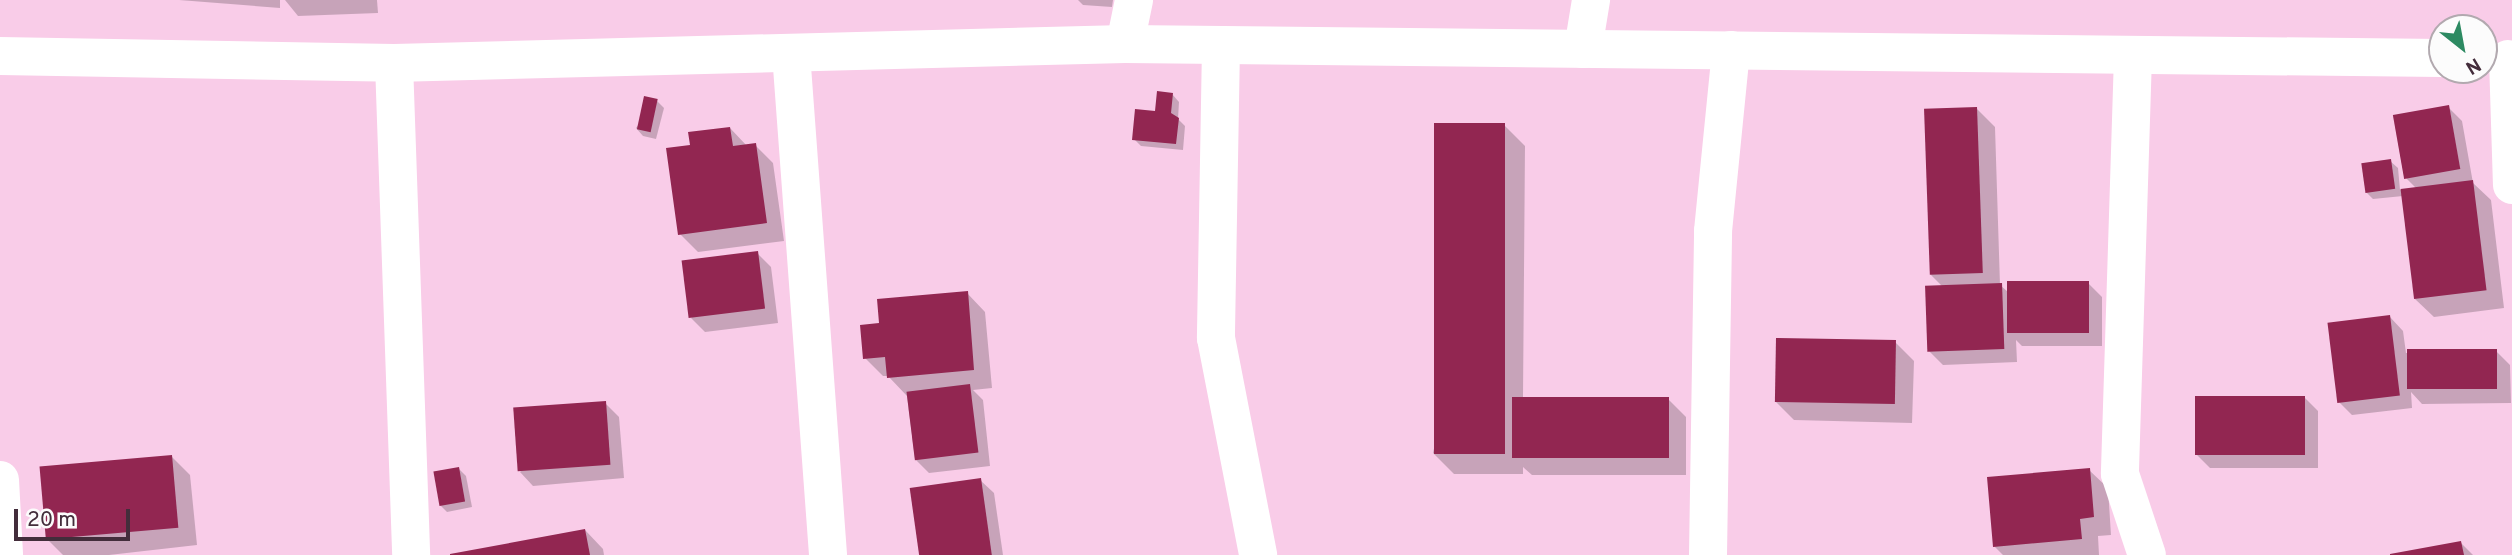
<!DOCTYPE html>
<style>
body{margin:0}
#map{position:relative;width:2512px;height:555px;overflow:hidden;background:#f9cce8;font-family:Overpass,sans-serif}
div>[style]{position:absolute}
.shadow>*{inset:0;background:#0003}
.building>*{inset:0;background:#922651;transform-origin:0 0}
.minor>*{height:38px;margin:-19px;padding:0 19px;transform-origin:19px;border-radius:19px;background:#fff}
span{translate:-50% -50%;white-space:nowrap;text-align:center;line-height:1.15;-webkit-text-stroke:7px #fcfcfc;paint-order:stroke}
.north{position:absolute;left:2428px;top:14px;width:70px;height:70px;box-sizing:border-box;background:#fcfcfc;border:2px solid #b2a9af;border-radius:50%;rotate:149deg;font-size:19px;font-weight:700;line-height:28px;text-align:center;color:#432d3b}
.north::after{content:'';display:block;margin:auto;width:24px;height:32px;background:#2d8a62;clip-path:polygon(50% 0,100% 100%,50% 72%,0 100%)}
.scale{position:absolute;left:14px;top:509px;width:116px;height:32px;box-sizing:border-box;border:4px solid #432d3b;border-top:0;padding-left:9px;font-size:21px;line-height:24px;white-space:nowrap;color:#432d3b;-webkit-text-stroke:5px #fcfcfc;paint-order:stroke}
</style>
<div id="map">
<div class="shadow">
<div style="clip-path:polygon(179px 0,280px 0,280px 8px)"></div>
<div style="clip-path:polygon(285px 0,377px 0,378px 13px,298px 16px)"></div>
<div style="clip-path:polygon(1078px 0,1113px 0,1112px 7px,1083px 5px)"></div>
<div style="clip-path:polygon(1172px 94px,1179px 102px,1178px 119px,1185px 126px,1183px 150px,1141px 146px,1134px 139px)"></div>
<div style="clip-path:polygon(657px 101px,664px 108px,656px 139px,643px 136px,636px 128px)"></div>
<div style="clip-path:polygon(2448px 107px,2462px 121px,2473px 183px,2491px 200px,2504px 308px,2434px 317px,2415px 299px,2403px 196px,2373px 199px,2366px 192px,2390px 161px,2398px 168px,2400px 190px,2417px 189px,2406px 178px)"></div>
<div style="clip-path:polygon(1977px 109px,1995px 127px,2000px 285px,2008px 292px,2088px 283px,2102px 297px,2102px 346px,2022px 346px,2016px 340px,2017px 362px,1943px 365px,1929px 351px,1943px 287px,1931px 275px)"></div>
<div style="clip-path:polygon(1504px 125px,1525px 146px,1523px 399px,1668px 399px,1686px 417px,1686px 475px,1532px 475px,1523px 467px,1523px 474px,1454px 474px,1433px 453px)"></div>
<div style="clip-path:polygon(730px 128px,747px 146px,755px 145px,773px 163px,784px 241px,698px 252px,680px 234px,692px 146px)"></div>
<div style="clip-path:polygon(757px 253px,771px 267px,778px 323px,705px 332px,691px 318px)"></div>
<div style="clip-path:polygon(967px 293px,985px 312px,992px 388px,973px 390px,983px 400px,990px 466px,929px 473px,915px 459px,907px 396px,888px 376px,883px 376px,865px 358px,881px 325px)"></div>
<div style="clip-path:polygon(2390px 317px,2403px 331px,2406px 353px,2496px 351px,2510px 365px,2511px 403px,2422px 404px,2411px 392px,2412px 408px,2352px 415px,2338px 401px)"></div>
<div style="clip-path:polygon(1896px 343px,1914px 361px,1912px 423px,1794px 420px,1776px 402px)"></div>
<div style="clip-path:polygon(2305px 398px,2318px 411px,2318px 468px,2210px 468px,2196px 454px)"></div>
<div style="clip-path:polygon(605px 403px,619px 417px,624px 478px,533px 486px,520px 472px)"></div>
<div style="clip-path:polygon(172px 457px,190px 475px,197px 545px,109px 555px,63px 555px,49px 541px)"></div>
<div style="clip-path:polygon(459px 469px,466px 476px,472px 507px,447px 512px,440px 505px)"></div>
<div style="clip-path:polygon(2089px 470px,2108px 488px,2111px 535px,2098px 536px,2099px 555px,2003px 555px,1994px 546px)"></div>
<div style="clip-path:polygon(980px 480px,994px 493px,1003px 555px,921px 555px)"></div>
<div style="clip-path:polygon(585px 530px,603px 549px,604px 555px,453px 555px)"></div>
<div style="clip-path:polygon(2461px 543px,2473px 555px,2392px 555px)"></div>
</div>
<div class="building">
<div style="clip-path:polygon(1157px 91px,1173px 93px,1171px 113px,1179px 118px,1176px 144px,1132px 140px,1135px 109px,1155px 111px)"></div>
<div style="left:644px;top:96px;width:14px;height:34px;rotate:12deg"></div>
<div style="left:2449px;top:105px;width:65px;height:57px;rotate:80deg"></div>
<div style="left:1977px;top:107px;width:166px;height:53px;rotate:88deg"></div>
<div style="left:1434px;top:123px;width:71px;height:331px"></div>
<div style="clip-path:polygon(730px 127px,733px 146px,756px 143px,767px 223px,678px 235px,666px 148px,690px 145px,688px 132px)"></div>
<div style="left:2391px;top:159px;width:30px;height:30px;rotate:82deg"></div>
<div style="left:2473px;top:180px;width:111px;height:73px;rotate:83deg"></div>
<div style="left:758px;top:251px;width:58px;height:77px;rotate:83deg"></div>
<div style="left:2089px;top:281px;width:52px;height:82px;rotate:90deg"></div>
<div style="left:2002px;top:283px;width:66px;height:77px;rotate:88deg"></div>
<div style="clip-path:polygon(968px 291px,974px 370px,887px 378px,885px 357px,863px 359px,860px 325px,879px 323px,877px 299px)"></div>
<div style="left:2390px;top:315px;width:81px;height:63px;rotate:83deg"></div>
<div style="left:1776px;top:338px;width:120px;height:64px;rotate:1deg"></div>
<div style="left:2497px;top:349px;width:40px;height:90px;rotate:90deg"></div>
<div style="left:970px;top:384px;width:69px;height:64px;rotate:83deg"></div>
<div style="left:2195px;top:396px;width:110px;height:59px"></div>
<div style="left:1512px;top:397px;width:157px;height:61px"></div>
<div style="left:606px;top:401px;width:64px;height:93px;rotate:86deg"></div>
<div style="left:172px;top:455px;width:73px;height:133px;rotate:85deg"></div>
<div style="left:459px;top:467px;width:35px;height:26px;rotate:80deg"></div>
<div style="clip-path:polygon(2090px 468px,2094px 517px,2080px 519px,2082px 539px,1993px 547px,1987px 477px)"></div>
<div style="left:981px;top:478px;width:78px;height:72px;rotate:82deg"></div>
<div style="clip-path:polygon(585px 529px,590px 555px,450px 555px,450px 554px)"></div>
<div style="clip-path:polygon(2461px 541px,2464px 555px,2390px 555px,2390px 554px)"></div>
</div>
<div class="minor">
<div style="left:1125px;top:44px;width:45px;rotate:-78.4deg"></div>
<div style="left:1221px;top:46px;width:292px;rotate:91deg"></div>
<div style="left:1216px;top:338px;width:221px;rotate:79deg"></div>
<div style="left:1583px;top:49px;width:50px;rotate:-80.7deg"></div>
<div style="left:791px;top:53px;width:503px;rotate:85.78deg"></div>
<div style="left:0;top:56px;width:394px;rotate:1deg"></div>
<div style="left:394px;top:63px;width:731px;rotate:-1.49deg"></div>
<div style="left:1125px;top:44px;width:1317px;rotate:0.61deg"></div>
<div style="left:2133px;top:56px;width:418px;rotate:91.8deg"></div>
<div style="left:2120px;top:474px;width:85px;rotate:71.6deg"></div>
<div style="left:2508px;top:59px;width:126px;rotate:88.2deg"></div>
<div style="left:394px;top:63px;width:492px;rotate:88deg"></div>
<div style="left:0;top:480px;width:75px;rotate:86.9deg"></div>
<div style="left:1708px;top:555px;width:324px;rotate:-89.1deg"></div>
<div style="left:1713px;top:231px;width:182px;rotate:-84.3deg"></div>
</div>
<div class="north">N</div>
<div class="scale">20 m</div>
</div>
